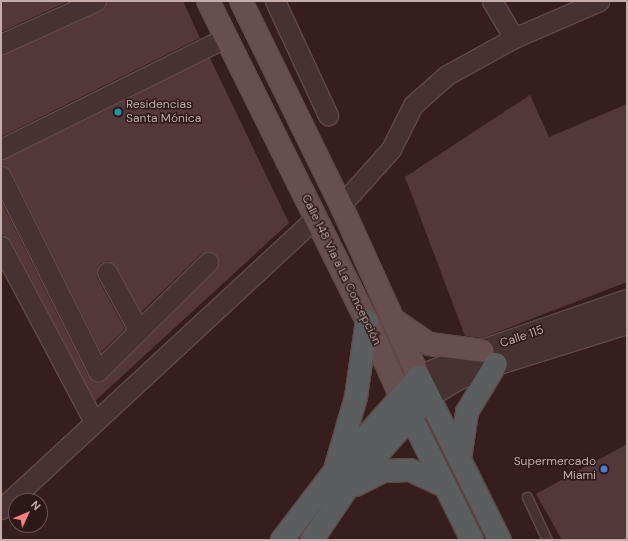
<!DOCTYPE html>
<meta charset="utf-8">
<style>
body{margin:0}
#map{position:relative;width:628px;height:541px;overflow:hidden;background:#361e1f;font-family:"DM Sans",sans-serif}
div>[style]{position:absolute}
.building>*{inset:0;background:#543738}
.roads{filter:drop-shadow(1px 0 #5f4949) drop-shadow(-1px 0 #5f4949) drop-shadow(0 1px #5f4949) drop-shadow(0 -1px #5f4949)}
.service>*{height:9px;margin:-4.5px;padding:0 4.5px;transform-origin:4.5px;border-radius:4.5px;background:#463232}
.minor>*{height:19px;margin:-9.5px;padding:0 9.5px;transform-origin:9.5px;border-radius:9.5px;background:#463232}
.tertiary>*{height:22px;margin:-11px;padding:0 11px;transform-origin:11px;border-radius:11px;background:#463232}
.primary>*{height:22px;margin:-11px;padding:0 11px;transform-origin:11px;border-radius:11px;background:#674f50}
.trunk>*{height:22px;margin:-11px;padding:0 11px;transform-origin:11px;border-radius:11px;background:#5b5e5e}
.dots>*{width:11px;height:11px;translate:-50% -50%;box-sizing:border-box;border:2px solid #2b1818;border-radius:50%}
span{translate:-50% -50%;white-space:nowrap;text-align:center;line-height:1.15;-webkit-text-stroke:3px #2b1818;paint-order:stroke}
.poi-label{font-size:12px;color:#c4acab}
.left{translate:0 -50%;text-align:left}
.right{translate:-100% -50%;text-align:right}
.street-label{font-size:12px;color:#c4acab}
.frame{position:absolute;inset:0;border:2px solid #c4acab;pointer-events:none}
.north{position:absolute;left:8px;top:493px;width:40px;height:40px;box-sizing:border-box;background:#2b1818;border:1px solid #685353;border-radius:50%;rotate:46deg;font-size:11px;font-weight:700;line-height:16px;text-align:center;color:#c4acab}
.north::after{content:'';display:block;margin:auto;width:14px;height:18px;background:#fa7d7a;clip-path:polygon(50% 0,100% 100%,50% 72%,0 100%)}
</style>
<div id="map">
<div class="building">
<div style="clip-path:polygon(1px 1px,69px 1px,1px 32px)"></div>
<div style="clip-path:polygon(107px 1px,183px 1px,200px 38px,1px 137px,1px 55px,101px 11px)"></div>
<div style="clip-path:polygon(210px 58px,289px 223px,95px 401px,11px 241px,1px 234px,1px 201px,88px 376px,96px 382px,106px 379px,216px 270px,218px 259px,211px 252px,201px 254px,141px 312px,116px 266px,108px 261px,101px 263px,97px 267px,97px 277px,125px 329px,101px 352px,11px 171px,1px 165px,1px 160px)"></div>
<div style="clip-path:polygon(530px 95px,549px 137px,627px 104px,627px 282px,482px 338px,465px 336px,405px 177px)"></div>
<div style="clip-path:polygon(627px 444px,627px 540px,562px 540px,536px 494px)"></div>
</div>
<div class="roads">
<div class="service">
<div style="left:527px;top:497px;width:47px;rotate:65.1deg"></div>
</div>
<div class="minor">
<div style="left:275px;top:1px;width:126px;rotate:65.1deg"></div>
<div style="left:492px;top:1px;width:43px;rotate:59.3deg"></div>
<div style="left:1px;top:44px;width:104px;rotate:-24.4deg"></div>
<div style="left:1px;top:149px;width:252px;rotate:-26.4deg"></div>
<div style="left:1px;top:176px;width:218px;rotate:63.6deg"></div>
<div style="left:98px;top:371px;width:155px;rotate:-44.7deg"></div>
<div style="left:341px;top:205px;width:75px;rotate:-48.2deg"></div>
<div style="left:391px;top:149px;width:49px;rotate:-63.4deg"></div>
<div style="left:413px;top:105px;width:45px;rotate:-41.4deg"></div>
<div style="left:447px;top:75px;width:77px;rotate:-28.9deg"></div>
<div style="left:514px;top:38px;width:93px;rotate:-23.5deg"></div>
<div style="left:1px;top:246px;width:199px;rotate:62.1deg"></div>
<div style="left:107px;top:272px;width:67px;rotate:61.5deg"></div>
<div style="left:1px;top:509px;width:428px;rotate:-42.8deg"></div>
</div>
<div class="tertiary">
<div style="left:419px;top:377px;width:69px;rotate:-22.1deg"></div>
<div style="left:483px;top:351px;width:152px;rotate:-19.1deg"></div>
<div style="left:429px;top:396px;width:35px;rotate:-31deg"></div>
<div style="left:459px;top:378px;width:40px;rotate:-21deg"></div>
<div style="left:496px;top:364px;width:137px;rotate:-17.4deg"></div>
</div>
<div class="primary">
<div style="left:208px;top:1px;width:357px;rotate:63.6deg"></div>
<div style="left:367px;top:321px;width:83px;rotate:65.9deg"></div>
<div style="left:241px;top:1px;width:227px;rotate:63.9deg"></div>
<div style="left:341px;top:205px;width:189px;rotate:65.6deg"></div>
<div style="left:394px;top:320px;width:42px;rotate:34.4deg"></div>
<div style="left:429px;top:344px;width:54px;rotate:7.4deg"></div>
</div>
<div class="trunk">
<div style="left:405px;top:405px;width:151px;rotate:63.6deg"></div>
<div style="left:460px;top:459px;width:48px;rotate:-81.5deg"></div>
<div style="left:467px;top:412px;width:56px;rotate:-58.9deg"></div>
<div style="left:336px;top:466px;width:72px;rotate:-73.8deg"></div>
<div style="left:356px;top:397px;width:77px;rotate:-81.8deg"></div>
<div style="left:356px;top:485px;width:31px;rotate:-27deg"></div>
<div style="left:384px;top:471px;width:26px;rotate:-2deg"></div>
<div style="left:410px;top:470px;width:38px;rotate:25deg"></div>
<div style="left:282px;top:540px;width:86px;rotate:-52.6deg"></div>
<div style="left:334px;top:472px;width:127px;rotate:-48.2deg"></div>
<div style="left:419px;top:377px;width:182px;rotate:63.6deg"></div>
<div style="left:312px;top:540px;width:60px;rotate:-55.8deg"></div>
<div style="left:346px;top:490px;width:125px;rotate:-48.6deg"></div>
</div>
</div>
<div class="dots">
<div style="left:118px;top:112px;background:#0f9aa8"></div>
<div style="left:604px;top:469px;background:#3f7fe0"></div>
</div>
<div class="poi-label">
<span class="left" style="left:126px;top:112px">Residencias<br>Santa Mónica</span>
<span class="right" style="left:596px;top:469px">Supermercado<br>Miami</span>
</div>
<div class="street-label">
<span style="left:341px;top:270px;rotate:64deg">Calle 148 Via a La Concepción</span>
<span style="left:522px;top:337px;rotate:-19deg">Calle 115</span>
</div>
<div class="frame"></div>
<div class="north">N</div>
</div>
